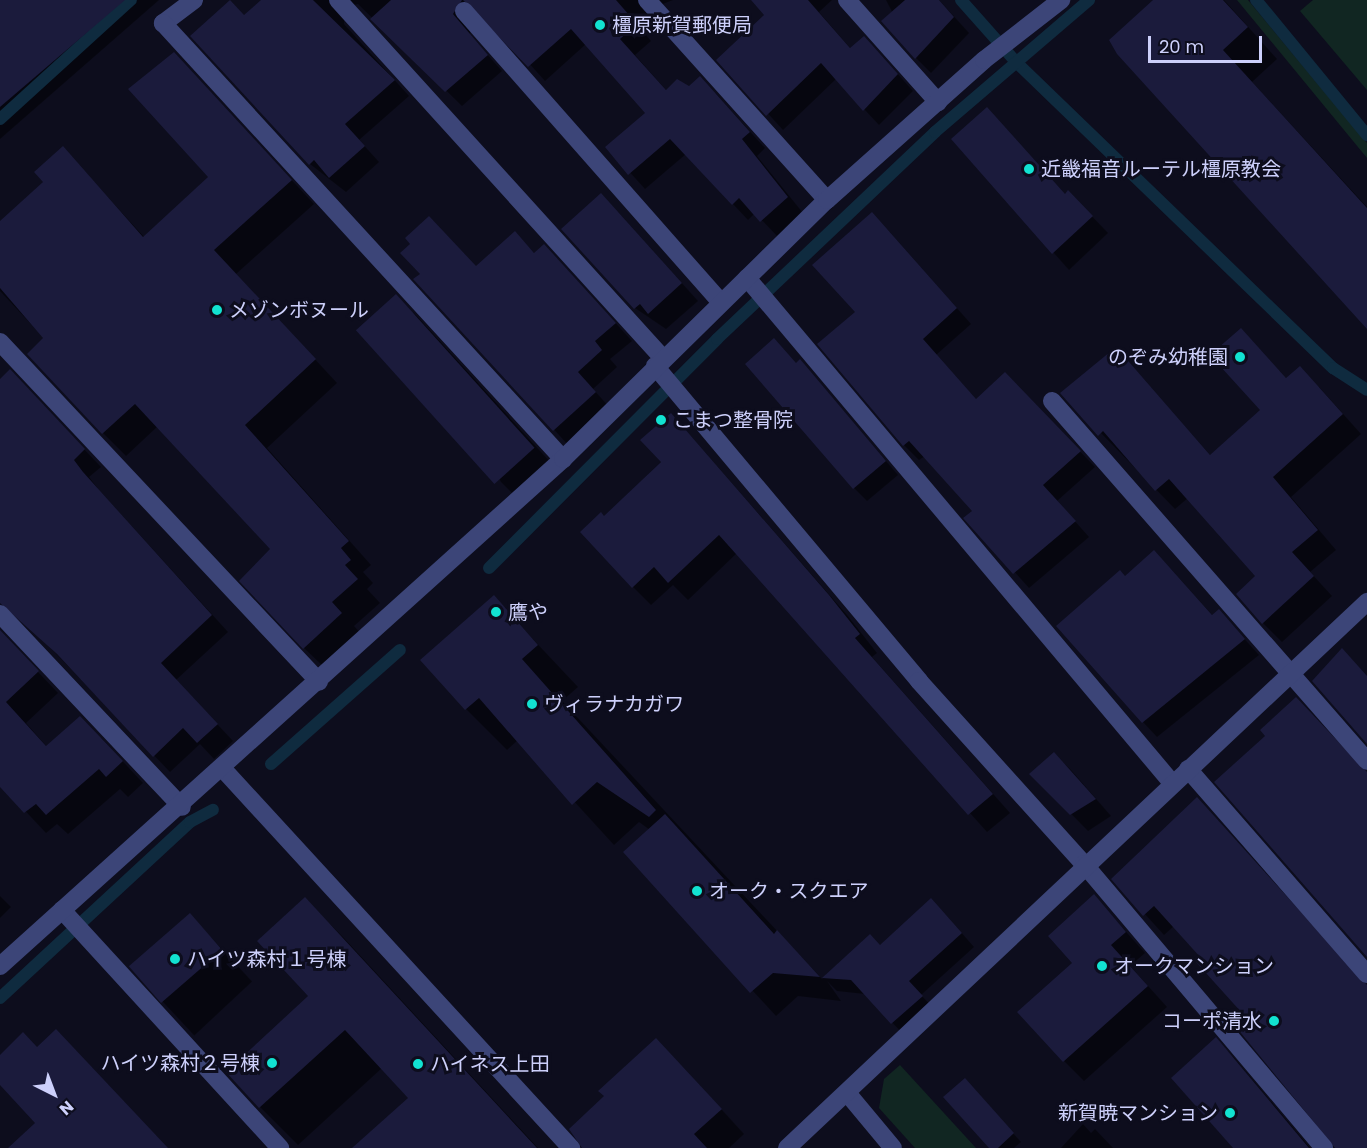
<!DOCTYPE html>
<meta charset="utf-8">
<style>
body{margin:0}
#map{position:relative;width:1367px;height:1148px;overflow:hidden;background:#0d0d1d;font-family:Poppins,"Noto Sans JP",sans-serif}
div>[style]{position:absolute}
.green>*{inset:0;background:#112622}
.shadow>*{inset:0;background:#0007;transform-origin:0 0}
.stream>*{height:12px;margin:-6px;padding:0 6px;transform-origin:6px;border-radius:6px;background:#0f2b3f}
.building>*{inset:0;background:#1b1b3c;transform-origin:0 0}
.minor>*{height:18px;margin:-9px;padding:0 9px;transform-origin:9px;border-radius:9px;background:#3c4578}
.dots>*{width:16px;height:16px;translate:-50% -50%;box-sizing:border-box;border:3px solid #0d0d1d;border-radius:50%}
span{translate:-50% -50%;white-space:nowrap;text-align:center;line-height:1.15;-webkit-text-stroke:6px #0d0d1d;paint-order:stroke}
.poi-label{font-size:20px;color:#cdd0fb}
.left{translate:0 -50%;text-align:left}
.right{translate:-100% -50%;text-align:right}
.north{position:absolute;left:24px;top:1064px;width:60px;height:60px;-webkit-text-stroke:4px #0d0d1d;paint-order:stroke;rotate:138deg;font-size:16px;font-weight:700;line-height:24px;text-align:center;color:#cdd0fb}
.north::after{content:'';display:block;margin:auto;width:21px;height:27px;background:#cdd0fb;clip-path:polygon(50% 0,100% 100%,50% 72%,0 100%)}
.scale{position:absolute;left:1148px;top:36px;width:114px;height:27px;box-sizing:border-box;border:3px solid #cdd0fb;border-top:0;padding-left:8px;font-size:18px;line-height:21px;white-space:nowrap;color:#cdd0fb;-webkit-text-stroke:4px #0d0d1d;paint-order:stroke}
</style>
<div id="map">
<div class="green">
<div style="clip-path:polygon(1237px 0,1248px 0,1367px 143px,1367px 158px)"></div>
<div style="clip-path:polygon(1313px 0,1367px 0,1367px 90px,1300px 11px)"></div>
<div style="clip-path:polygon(900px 1065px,976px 1148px,915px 1148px,879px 1108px,884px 1079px)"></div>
</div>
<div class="shadow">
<div style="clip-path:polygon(0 0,159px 0,0 139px)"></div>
<div style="clip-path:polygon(263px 0,673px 0,655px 7px,641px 29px,651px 41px,635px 55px,667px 91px,715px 93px,765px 148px,757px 156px,803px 213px,777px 236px,755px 213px,748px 220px,686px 154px,645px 189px,607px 147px,647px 114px,586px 44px,545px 81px,488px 18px,472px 17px,470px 35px,502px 71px,462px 106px,358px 4px,345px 7px,344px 24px,409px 96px,359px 140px,379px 162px,346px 192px,310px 164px,245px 16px)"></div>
<div style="clip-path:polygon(753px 0,832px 0,819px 12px,851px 49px,879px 53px,913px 91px,879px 125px,836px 79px,783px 130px,719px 60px,766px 15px)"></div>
<div style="clip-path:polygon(886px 0,939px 0,969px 33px,931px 73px,916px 58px)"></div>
<div style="clip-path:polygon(1155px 0,1224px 0,1277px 59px,1252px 82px,1367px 207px,1367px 326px)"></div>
<div style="clip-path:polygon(174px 54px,314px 204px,236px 274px,337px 383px,267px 448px,371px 565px,363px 572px,373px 583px,367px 589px,380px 603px,354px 626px,364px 637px,327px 670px,304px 648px,272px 549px,158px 426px,126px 456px,103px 433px,45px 339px,0 291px,0 223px,45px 182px,63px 148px,145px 238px,210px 177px)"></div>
<div style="clip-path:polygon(953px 139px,1085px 209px,1108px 233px,1069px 270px)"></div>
<div style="clip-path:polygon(617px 211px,698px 301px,666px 329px,635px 308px)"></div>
<div style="clip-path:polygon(887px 229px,971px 324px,936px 355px,976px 400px,1020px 389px,1095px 467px,1057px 501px,1089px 537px,1029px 588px,966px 518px,974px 511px,925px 456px,919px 460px,904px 445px,820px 344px,857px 312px)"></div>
<div style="clip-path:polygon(515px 233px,535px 254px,560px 262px,632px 341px,610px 359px,617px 367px,593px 389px,611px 409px,570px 447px,416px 279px,476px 268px)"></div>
<div style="clip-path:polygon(413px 312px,552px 464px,517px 498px,501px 482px)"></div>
<div style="clip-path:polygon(1241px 330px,1287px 379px,1319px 387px,1361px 434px,1291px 497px,1336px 550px,1310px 572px,1332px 596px,1282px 642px,1263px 623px,1257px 577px,1188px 498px,1175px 509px,1062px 393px,1116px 349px,1211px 456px,1262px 410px)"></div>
<div style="clip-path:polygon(800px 361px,898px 475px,867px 501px,854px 488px,797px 364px)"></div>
<div style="clip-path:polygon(0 381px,26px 388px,101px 467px,89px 477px,99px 490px,228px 632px,176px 680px,233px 741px,214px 759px,200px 744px,170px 772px,15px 611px,0 578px)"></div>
<div style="clip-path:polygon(689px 434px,847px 615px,877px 653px,872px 657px,1010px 813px,987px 832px,737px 553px,688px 600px,673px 585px,651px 605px,633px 587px,604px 518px)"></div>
<div style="clip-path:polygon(1169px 567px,1213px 616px,1219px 611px,1259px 655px,1157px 737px,1143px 722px,1126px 578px)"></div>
<div style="clip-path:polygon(494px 598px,578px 687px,562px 701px,822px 979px,870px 936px,880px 946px,945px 914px,974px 947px,921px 995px,935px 1010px,906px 1037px,865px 994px,837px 991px,827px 981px,841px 1001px,798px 996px,776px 1016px,625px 852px,650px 830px,639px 822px,614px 845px,518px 740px,507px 750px,466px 709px)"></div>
<div style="clip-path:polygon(0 632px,58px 693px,26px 723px,47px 747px,101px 738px,143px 783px,128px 797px,120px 789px,68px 834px,57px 824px,46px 833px,0 784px)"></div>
<div style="clip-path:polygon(1054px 754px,1071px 770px,1111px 816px,1088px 831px,1032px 774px)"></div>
<div style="clip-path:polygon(1197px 799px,1367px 986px,1367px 1148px,1335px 1148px,1203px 958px,1174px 926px,1164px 935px,1113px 879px)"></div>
<div style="clip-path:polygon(0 896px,11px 907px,0 918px)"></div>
<div style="clip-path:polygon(1094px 896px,1145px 953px,1130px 966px,1167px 1007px,1084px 1081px,1064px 1061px,1074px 963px)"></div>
<div style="clip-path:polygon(305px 899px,343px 937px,538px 1148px,354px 1148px,410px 1098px,382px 1068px,298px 1145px,260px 1107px,310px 997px)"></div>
<div style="left:190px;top:915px;width:91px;height:79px;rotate:47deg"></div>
<div style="clip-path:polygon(1216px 1039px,1235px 1059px,1310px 1148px,1235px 1148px)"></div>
<div style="clip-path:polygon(680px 1064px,744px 1134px,729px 1148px,601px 1148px)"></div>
<div style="clip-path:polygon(973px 1088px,1021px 1142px,1014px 1148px,991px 1148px)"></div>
<div style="clip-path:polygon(1083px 1124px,1091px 1133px,1095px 1129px,1113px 1148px,1061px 1148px)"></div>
</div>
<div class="stream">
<div style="left:961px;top:0;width:83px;rotate:48.4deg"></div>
<div style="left:1016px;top:62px;width:441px;rotate:44deg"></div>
<div style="left:1333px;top:368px;width:40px;rotate:32.9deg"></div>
<div style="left:1256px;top:0;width:175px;rotate:50.6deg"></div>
<div style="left:0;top:119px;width:177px;rotate:-42.3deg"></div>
<div style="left:489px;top:568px;width:323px;rotate:-45.1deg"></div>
<div style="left:717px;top:339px;width:301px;rotate:-43.5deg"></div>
<div style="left:935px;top:132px;width:203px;rotate:-40.6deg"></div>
<div style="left:271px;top:764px;width:172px;rotate:-41.5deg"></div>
<div style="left:0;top:998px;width:259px;rotate:-42.8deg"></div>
<div style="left:190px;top:822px;width:26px;rotate:-28deg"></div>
</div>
<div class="building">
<div style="clip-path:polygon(0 0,125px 0,0 107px)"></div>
<div style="clip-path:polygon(230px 0,244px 15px,261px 0,313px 0,395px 80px,345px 124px,365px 146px,329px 178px,314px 160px,309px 165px,190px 36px)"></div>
<div style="clip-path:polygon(391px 0,462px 0,453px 14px,488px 55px,445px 92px,370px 19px)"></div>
<div style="clip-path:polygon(463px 0,616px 0,637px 24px,620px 39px,666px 90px,677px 79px,689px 86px,700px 76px,750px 132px,742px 139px,788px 197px,760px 222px,739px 198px,732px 205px,670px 139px,628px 175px,605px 147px,645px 113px,571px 29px,528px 67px)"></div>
<div style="clip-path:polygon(751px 0,808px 0,850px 48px,864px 36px,898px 74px,863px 111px,821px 63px,766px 116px,716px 60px,764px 15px)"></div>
<div style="clip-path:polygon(905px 0,939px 0,954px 17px,915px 59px,881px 21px)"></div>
<div style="clip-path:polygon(1153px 0,1223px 0,1248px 27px,1223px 50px,1367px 208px,1367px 329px,1117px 54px,1109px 40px)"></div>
<div style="clip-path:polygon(174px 52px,292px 180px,214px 250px,316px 359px,245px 425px,349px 541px,341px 548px,351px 560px,345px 565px,358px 579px,332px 602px,342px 613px,303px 649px,239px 581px,270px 549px,135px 404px,102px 434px,27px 354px,43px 338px,0 288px,0 221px,43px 182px,34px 172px,63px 146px,143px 237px,208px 177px,128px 89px)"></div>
<div style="clip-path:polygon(987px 107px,1065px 194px,1068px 190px,1093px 216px,1052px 254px,951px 139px)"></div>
<div style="clip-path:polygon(601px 193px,682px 283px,648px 314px,640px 304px,634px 309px,561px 229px)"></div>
<div style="clip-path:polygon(872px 212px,957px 308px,923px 339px,976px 399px,1005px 372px,1081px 451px,1043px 485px,1076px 521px,1013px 574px,963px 518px,972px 511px,909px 441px,903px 446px,817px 344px,855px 312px,812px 265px)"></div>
<div style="clip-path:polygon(429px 216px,476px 266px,515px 231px,534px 253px,544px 244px,616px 323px,595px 341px,602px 350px,578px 372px,596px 392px,553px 431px,413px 279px,420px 274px,400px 253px,410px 244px,405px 238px)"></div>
<div style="left:396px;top:294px;width:207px;height:54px;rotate:48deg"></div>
<div style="clip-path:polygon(1241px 328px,1286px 378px,1300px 366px,1343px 414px,1273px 477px,1318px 530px,1292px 552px,1314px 576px,1262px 624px,1236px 594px,1255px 576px,1169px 479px,1155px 491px,1103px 431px,1098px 436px,1060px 393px,1116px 347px,1210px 455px,1260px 410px,1210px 355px)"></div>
<div style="clip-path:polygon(774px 338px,796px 363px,800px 359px,886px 461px,853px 489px,745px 364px)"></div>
<div style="clip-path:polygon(10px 369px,85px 449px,74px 460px,83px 472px,212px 615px,161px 663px,218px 724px,197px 743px,183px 728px,153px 757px,57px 654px,0 603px,0 379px)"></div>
<div style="clip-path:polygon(671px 413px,829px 595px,860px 634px,855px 638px,993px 794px,968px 815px,719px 535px,668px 583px,654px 567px,632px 588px,580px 532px,601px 512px,604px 516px,661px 462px,640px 440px)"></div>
<div style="clip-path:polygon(1154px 550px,1212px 615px,1219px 609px,1245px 639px,1142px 723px,1056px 626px,1120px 570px,1125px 576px)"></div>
<div style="clip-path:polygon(494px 595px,538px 645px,522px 659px,656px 810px,649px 817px,597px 782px,572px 805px,479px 698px,465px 710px,420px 660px)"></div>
<div style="clip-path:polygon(0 630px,39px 671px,6px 702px,46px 746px,80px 716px,123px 761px,106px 777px,99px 769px,46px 815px,36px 804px,24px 813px,0 787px)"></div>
<div style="clip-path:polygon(1342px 648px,1367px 676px,1367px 744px,1312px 681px)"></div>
<div style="clip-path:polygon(1296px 697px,1367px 772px,1367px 957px,1214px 782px,1265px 736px,1260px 730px)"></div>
<div style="clip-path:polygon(1054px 752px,1096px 799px,1070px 815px,1029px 774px)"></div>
<div style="clip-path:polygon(1197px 797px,1367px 985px,1367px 1148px,1335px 1148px,1232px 1022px,1242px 1013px,1196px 962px,1201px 958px,1154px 906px,1143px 916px,1111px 879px)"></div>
<div style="clip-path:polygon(665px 814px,774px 934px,777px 930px,820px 977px,773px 973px,750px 993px,623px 852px)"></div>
<div style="clip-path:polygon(1094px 894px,1126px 932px,1111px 945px,1148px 986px,1063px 1062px,1017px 1012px,1072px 963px,1048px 936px)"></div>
<div style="clip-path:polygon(305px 897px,537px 1148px,352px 1148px,408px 1098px,345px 1030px,259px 1108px,226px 1072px,308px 996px,257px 941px)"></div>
<div style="clip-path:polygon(931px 898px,962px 933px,909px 981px,923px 996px,891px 1024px,851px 980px,822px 978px,870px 934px,880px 945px)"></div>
<div style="left:190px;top:913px;width:49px;height:81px;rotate:49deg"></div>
<div style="clip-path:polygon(56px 1029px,168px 1148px,8px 1148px,35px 1123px,0 1085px,0 1055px,23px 1032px,37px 1047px)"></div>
<div style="clip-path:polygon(1216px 1037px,1309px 1148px,1233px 1148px,1171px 1078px)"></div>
<div style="clip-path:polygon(656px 1038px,722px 1109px,694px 1134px,707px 1148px,582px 1148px,569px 1129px,604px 1096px,598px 1091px)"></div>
<div style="clip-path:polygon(965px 1078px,1014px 1133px,998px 1148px,989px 1148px,943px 1097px)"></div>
</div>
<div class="minor">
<div style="left:194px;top:0;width:39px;rotate:143deg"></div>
<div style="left:163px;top:23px;width:592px;rotate:47.47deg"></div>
<div style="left:338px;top:0;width:484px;rotate:47.8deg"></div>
<div style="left:647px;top:0;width:269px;rotate:48deg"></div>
<div style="left:847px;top:0;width:137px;rotate:48.3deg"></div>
<div style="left:464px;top:11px;width:388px;rotate:48.6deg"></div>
<div style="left:747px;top:278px;width:661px;rotate:49.91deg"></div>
<div style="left:0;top:342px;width:466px;rotate:46.8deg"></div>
<div style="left:655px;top:366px;width:411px;rotate:50deg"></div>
<div style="left:919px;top:681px;width:246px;rotate:48deg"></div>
<div style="left:1084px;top:864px;width:372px;rotate:49.8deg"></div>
<div style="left:1052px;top:401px;width:478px;rotate:48.8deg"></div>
<div style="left:0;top:614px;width:265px;rotate:46.7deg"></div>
<div style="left:223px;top:769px;width:515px;rotate:47.44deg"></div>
<div style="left:1188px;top:769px;width:272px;rotate:48.9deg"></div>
<div style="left:62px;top:910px;width:323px;rotate:47.5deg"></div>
<div style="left:0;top:966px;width:758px;rotate:-42deg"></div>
<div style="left:563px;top:459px;width:370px;rotate:-44.5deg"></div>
<div style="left:827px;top:200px;width:210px;rotate:-41.7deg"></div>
<div style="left:984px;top:60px;width:98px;rotate:-37.9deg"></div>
<div style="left:848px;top:1094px;width:70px;rotate:50.2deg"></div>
<div style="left:787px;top:1148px;width:797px;rotate:-43.27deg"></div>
</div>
<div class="dots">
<div style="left:600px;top:25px;background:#12e2d1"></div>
<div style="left:1029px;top:169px;background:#12e2d1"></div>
<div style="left:217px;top:310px;background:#12e2d1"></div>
<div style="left:1240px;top:357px;background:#12e2d1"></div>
<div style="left:661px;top:420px;background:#12e2d1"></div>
<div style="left:496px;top:612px;background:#12e2d1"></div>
<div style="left:532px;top:704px;background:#12e2d1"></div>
<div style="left:697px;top:891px;background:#12e2d1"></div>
<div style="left:175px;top:959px;background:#12e2d1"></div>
<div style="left:1102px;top:966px;background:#12e2d1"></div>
<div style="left:1274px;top:1021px;background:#12e2d1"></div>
<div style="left:272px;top:1063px;background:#12e2d1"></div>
<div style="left:418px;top:1064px;background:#12e2d1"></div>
<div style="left:1230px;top:1113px;background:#12e2d1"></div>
</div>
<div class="poi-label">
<span class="left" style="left:612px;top:25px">橿原新賀郵便局</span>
<span class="left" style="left:1041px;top:169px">近畿福音ルーテル橿原教会</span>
<span class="left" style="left:229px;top:310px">メゾンボヌール</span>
<span class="right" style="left:1228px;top:357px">のぞみ幼稚園</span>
<span class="left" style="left:673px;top:420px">こまつ整骨院</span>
<span class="left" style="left:508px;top:612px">鷹や</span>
<span class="left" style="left:544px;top:704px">ヴィラナカガワ</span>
<span class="left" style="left:709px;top:891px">オーク・スクエア</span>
<span class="left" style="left:187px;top:959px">ハイツ森村１号棟</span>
<span class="left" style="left:1114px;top:966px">オークマンション</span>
<span class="right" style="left:1262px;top:1021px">コーポ清水</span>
<span class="right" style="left:260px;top:1063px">ハイツ森村２号棟</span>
<span class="left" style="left:430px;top:1064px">ハイネス上田</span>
<span class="right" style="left:1218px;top:1113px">新賀暁マンション</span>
</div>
<div class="north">N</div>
<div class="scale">20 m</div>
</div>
